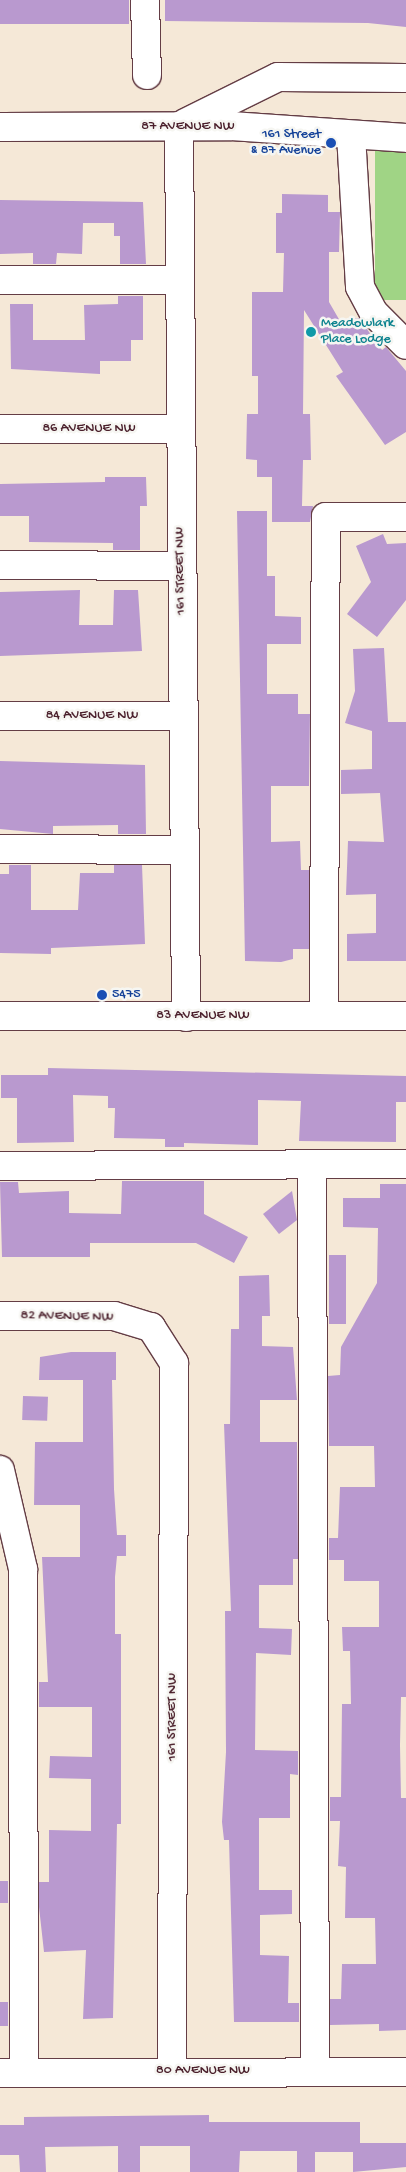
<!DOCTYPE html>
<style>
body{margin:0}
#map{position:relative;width:406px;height:2172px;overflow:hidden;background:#f5e8d7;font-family:"Gochi Hand",sans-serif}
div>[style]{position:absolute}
.green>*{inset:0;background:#a0d485;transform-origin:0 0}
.building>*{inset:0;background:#b999cf;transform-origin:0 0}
.roads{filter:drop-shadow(1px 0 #643d45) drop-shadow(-1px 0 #643d45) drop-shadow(0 1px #643d45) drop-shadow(0 -1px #643d45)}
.minor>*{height:28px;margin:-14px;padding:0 14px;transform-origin:14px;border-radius:14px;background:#fff}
.major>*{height:28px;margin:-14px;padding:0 14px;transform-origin:14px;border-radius:14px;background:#fff}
.dots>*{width:14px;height:14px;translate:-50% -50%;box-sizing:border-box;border:2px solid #f6f6f2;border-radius:50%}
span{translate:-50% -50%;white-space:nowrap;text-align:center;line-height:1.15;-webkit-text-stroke:5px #f6f6f2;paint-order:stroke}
.street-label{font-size:14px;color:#4a1f2b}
.transit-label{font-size:14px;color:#164399}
.right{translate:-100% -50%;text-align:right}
.left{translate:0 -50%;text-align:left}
.culture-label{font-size:14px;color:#0d838f}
</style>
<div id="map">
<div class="green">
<div style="left:375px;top:150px;width:31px;height:150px"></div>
</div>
<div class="building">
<div style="left:0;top:0;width:129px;height:24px"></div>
<div style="clip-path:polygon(165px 0,406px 0,406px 27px,368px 23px,165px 21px)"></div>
<div style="clip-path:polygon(282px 194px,328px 195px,328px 212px,340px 212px,339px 252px,329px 252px,329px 302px,340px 321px,359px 318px,382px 350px,386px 347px,406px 371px,406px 432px,385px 445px,336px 376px,343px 372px,304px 310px,303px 414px,310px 414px,311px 460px,303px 460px,302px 506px,313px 506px,310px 522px,272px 522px,272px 477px,257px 477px,257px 460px,246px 459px,247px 414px,258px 414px,258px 376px,252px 376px,252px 292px,283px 292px,284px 253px,276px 253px,276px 213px,282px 213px)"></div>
<div style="clip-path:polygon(0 200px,143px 202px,146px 264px,120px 264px,120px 236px,114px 236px,114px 223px,83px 223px,82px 254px,57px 253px,56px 264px,33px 264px,33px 253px,0 254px)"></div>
<div style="clip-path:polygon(118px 296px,143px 296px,143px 340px,131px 340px,131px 361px,100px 361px,100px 374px,11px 369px,10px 304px,33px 304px,33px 340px,85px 340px,84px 305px,118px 304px)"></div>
<div style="clip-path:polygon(105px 477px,146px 477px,147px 506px,140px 506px,140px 550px,113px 550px,113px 543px,29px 542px,29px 516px,0 516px,0 484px,105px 482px)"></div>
<div style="clip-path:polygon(237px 511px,267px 511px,267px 576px,275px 576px,275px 616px,301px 617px,301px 644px,267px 644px,267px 694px,298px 694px,298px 714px,310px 714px,309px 786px,271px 786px,271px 842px,300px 841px,301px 870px,309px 870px,309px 949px,293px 949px,293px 959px,281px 962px,245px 961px)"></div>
<div style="clip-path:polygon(383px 534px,387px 544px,406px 543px,406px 600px,377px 637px,347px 614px,371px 582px,356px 546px)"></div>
<div style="clip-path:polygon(80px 590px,79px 625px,113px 625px,114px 590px,138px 590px,142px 651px,0 656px,0 592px)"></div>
<div style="clip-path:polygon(384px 648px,388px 722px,406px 722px,406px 961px,347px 961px,347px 934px,376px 933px,376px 894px,346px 895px,348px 841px,384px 842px,380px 793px,341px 794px,341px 770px,372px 769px,372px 731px,345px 723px,355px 691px,353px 649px)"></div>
<div style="clip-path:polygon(0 761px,145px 765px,146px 834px,118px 834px,118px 825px,53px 826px,53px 834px,0 829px)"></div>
<div style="clip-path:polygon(9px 865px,31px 865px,31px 910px,78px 910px,80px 873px,114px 873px,114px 865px,142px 865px,145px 944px,51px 948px,51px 954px,0 953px,0 874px,9px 874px)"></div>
<div style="clip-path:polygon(48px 1068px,406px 1076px,406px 1102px,396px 1102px,396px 1142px,299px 1141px,301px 1101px,258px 1100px,258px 1145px,184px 1143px,184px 1147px,165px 1147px,165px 1139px,114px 1138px,115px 1108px,108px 1108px,108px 1096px,73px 1095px,74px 1142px,17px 1143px,17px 1098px,1px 1098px,1px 1075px,48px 1075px)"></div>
<div style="clip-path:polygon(122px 1181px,204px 1181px,204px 1214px,248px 1237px,234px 1263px,196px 1243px,90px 1243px,90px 1257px,2px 1257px,0 1182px,18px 1182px,19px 1193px,69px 1191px,69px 1213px,121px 1214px)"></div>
<div style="clip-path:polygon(380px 1184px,406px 1184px,406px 1697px,401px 1697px,400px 1745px,401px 1798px,406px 1798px,406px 2030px,379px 2031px,379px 2024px,330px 2025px,330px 1999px,341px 1999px,342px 1964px,376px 1964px,375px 1918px,345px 1918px,346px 1867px,338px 1866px,340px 1821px,330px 1821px,330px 1797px,341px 1797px,342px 1704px,351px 1704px,350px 1651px,343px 1651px,342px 1627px,379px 1627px,379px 1581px,344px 1581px,344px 1560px,329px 1560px,329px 1538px,338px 1538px,340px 1487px,375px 1487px,374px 1446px,329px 1446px,328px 1376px,340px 1375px,341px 1347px,377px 1283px,378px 1228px,343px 1227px,343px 1198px,380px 1198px)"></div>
<div style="clip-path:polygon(292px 1191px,297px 1220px,279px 1234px,263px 1214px)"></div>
<div style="left:329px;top:1255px;width:17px;height:69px"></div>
<div style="clip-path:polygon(269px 1275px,270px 1316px,262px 1316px,262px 1346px,293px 1347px,297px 1400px,260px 1400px,260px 1442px,297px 1442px,298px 1559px,293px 1559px,293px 1585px,259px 1585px,259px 1628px,292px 1629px,291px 1655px,256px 1653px,255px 1750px,298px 1751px,298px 1775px,290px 1774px,290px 1818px,259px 1818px,259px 1890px,292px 1890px,292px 1914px,260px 1915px,260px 1955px,289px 1956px,288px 2003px,299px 2003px,299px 2022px,234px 2022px,229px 1840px,224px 1840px,222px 1822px,226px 1752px,225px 1611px,231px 1611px,224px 1424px,230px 1424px,231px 1329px,239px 1329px,239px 1276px)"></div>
<div style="clip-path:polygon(71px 1352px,116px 1352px,116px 1380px,112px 1380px,114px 1489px,117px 1535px,126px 1535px,126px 1556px,117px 1556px,115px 1577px,115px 1634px,121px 1634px,121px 1824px,117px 1824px,113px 2018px,83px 2019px,86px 1950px,44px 1952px,39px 1907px,39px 1882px,49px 1882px,49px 1830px,91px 1831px,91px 1779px,49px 1778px,50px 1756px,92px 1757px,92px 1707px,39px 1707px,39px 1682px,48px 1682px,42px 1557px,80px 1557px,80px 1505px,34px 1505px,35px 1442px,83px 1442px,83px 1380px,39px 1380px,40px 1357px)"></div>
<div style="left:23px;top:1396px;width:25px;height:24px;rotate:2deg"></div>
<div style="left:0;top:1881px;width:8px;height:22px"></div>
<div style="left:0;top:2002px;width:8px;height:24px"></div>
<div style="clip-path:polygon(209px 2115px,209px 2122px,360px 2122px,360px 2143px,406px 2143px,406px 2167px,353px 2172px,353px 2152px,315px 2152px,315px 2172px,297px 2172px,297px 2151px,240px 2151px,239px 2172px,190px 2172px,190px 2146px,140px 2146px,140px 2172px,118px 2172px,118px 2146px,45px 2147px,46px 2172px,20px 2172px,19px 2155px,0 2155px,0 2125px,24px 2125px,24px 2117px)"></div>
</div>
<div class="roads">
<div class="minor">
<div style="left:145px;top:0;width:75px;rotate:88.5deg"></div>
<div style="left:179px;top:126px;width:891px;rotate:89.55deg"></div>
<div style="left:351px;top:135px;width:152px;rotate:86.6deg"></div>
<div style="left:360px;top:287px;width:30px;rotate:62deg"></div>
<div style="left:374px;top:313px;width:45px;rotate:45deg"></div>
<div style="left:0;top:280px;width:178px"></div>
<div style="left:0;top:429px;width:178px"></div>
<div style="left:0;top:565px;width:181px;rotate:0.3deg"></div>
<div style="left:0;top:716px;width:184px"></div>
<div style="left:0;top:849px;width:185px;rotate:0.3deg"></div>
<div style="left:0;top:1016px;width:406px"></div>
<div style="left:324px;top:1016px;width:499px;rotate:-89.8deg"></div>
<div style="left:326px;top:517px;width:80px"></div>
<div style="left:312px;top:1165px;width:907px;rotate:89.81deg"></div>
<div style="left:0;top:1166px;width:406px;rotate:-0.3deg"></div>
<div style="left:0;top:1316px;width:114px"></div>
<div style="left:114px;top:1316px;width:39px;rotate:17deg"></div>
<div style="left:151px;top:1327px;width:43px;rotate:57.4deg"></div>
<div style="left:174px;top:1363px;width:708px;rotate:90.16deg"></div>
<div style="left:0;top:1470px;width:102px;rotate:76.9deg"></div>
<div style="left:23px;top:1569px;width:503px;rotate:89.89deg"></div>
<div style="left:0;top:2073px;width:406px;rotate:-0.1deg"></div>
</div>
<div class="major">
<div style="left:185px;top:123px;width:104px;rotate:-26.3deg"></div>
<div style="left:278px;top:77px;width:128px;rotate:0.4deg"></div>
<div style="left:0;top:127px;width:231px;rotate:-0.2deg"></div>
<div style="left:231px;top:126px;width:175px;rotate:3.9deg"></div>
</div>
</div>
<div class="dots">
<div style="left:331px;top:143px;background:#1a4fb4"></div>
<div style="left:311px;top:332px;background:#0f9aa8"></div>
<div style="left:102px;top:995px;background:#1a4fb4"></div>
</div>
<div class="street-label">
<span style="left:188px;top:127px">87 AVENUE NW</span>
<span style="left:89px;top:429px">86 AVENUE NW</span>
<span style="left:181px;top:571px;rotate:-91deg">161 STREET NW</span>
<span style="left:92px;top:716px">84 AVENUE NW</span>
<span style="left:203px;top:1016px">83 AVENUE NW</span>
<span style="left:67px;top:1317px;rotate:1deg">82 AVENUE NW</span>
<span style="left:173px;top:1717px;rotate:-90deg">161 STREET NW</span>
<span style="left:203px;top:2071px">80 AVENUE NW</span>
</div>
<div class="transit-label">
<span class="right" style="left:321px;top:143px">161 Street<br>&amp; 87 Avenue</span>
<span class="left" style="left:112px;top:995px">5475</span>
</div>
<div class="culture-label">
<span class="left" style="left:321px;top:332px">Meadowlark<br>Place Lodge</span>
</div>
</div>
